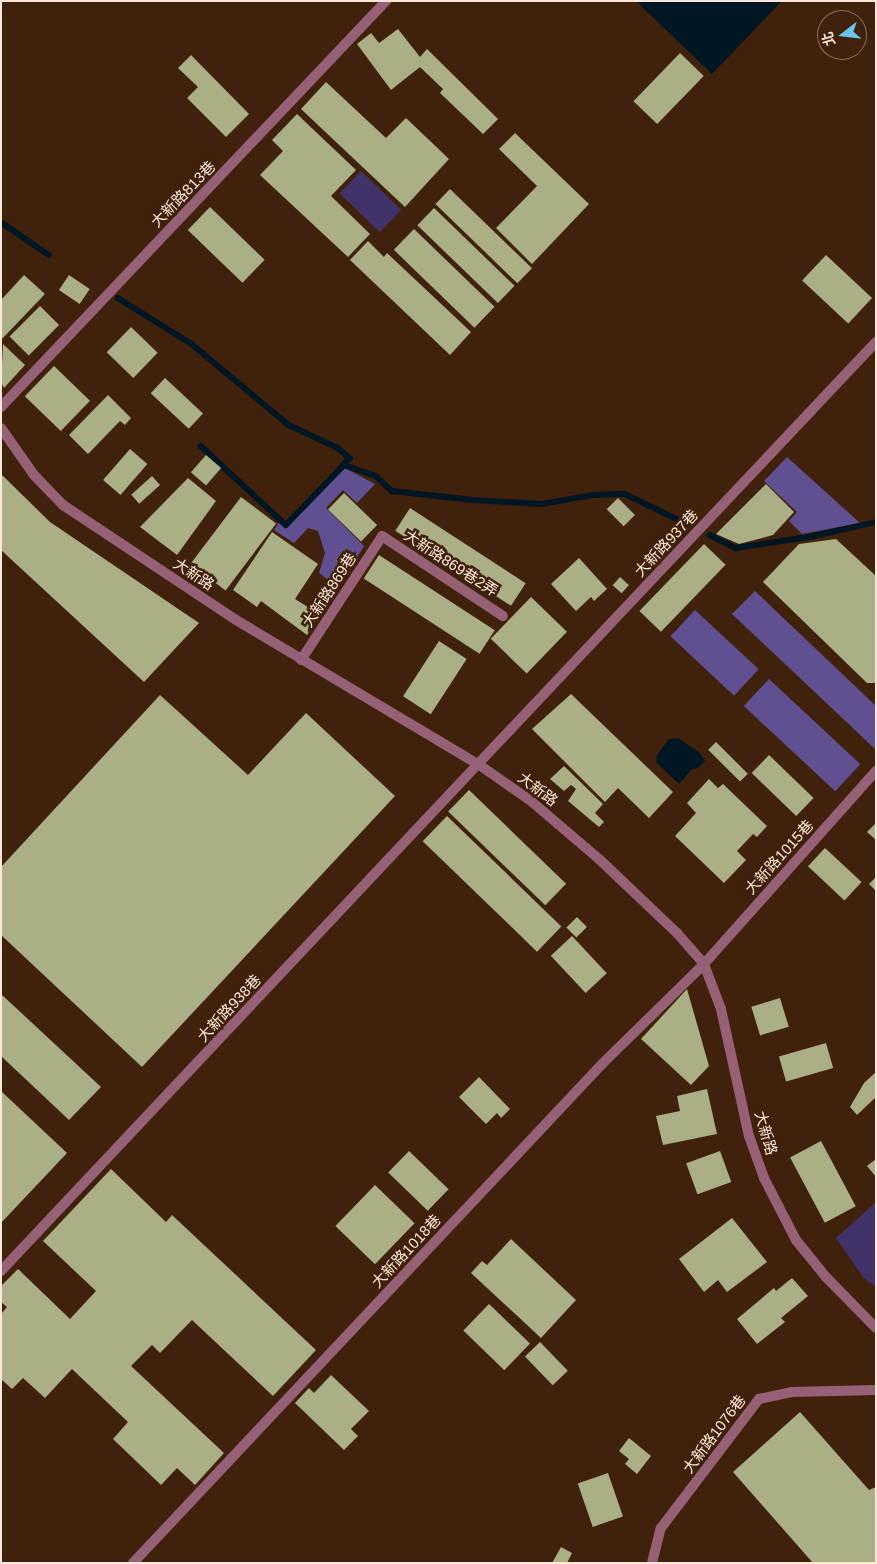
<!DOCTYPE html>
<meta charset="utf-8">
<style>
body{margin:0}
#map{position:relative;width:877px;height:1564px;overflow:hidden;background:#40210c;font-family:Arial,"Noto Sans TC",sans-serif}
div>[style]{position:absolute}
.green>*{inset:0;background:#41336a;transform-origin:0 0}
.forest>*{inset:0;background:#605092;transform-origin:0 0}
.water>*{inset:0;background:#001623}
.stream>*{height:5.5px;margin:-2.75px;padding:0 2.75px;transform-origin:2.75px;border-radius:2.75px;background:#001623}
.building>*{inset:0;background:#aaaf85;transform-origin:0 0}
.service>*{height:10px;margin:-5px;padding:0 5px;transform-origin:5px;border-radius:5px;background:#966177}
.minor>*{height:10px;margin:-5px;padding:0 5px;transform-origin:5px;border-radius:5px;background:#966177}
.tertiary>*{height:10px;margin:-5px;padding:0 5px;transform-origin:5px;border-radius:5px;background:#966177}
span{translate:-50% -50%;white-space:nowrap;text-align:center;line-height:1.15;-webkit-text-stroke:5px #40210c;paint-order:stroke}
.street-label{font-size:15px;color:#fce7da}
.frame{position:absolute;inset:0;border:2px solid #fce7da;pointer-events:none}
.north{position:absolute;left:817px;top:10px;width:50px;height:50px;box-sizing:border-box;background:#40210c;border:1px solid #8b705e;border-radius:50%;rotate:254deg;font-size:14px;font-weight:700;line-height:20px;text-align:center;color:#fce7da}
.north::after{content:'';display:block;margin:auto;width:18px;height:22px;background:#6ac3f1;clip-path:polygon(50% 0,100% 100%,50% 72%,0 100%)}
</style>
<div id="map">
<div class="green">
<div style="left:361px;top:171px;width:56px;height:31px;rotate:44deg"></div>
<div style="clip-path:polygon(876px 1202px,876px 1287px,863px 1277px,836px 1238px)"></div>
</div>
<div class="forest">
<div style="clip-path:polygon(787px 457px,860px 523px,802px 534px,789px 521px,797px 512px,764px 481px)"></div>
<div style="clip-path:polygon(345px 468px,375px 484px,357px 503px,343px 490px,326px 508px,364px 546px,338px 587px,319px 573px,325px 553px,318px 531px,308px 528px,294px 543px,274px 530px,279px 522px,286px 528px)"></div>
<div style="clip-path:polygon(755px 591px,876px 706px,875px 749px,732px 614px)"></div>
<div style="left:695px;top:610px;width:87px;height:36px;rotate:43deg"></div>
<div style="left:769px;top:679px;width:125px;height:37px;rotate:43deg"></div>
</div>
<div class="water">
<div style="clip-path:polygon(636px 1px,782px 1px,712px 74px)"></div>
<div style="clip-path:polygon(678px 738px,700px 753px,705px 761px,698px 768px,692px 769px,679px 784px,656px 762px,657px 755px,669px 739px)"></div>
</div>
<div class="stream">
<div style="left:1px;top:222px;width:58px;rotate:34.5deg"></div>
<div style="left:118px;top:298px;width:87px;rotate:31.9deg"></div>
<div style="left:192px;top:344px;width:126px;rotate:39.9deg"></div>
<div style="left:289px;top:425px;width:54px;rotate:25.1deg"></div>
<div style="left:338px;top:448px;width:16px;rotate:40deg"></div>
<div style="left:350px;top:458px;width:9px;rotate:131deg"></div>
<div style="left:201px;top:446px;width:116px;rotate:42.9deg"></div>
<div style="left:286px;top:525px;width:83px;rotate:-46deg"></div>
<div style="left:344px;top:465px;width:34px;rotate:19deg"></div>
<div style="left:376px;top:476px;width:22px;rotate:43deg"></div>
<div style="left:392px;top:491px;width:81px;rotate:6.3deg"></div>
<div style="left:473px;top:500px;width:69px;rotate:3.3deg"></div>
<div style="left:542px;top:504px;width:52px;rotate:-10deg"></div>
<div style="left:593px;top:495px;width:32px;rotate:-2deg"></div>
<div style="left:625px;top:494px;width:69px;rotate:25.8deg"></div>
<div style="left:710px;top:535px;width:29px;rotate:27deg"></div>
<div style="left:736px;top:548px;width:79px;rotate:-8.7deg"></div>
<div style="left:814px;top:536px;width:64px;rotate:-12.7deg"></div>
</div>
<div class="building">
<div style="clip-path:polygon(398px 29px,420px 57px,427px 49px,498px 119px,483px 134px,440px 93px,443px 89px,420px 67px,391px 90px,357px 44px,371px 33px,379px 43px)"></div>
<div style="left:680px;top:53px;width:33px;height:67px;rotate:44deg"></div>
<div style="clip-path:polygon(191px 55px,249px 114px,226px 137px,187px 98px,198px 87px,178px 68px)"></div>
<div style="clip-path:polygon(326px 82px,386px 138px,406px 118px,449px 159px,405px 207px,301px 109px)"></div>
<div style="clip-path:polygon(297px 114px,356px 170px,331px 196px,370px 234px,348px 257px,260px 175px,283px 151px,272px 140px)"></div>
<div style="clip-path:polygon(515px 133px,589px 204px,532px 264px,496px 228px,537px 186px,499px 149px)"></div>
<div style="left:450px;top:189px;width:114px;height:21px;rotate:44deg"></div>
<div style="left:210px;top:207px;width:76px;height:32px;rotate:44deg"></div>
<div style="left:434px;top:208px;width:112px;height:24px;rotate:44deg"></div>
<div style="left:414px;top:229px;width:112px;height:29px;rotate:44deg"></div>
<div style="clip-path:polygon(368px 241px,384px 257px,387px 253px,471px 332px,450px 355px,350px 260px)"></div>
<div style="left:826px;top:255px;width:63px;height:35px;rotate:43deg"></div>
<div style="clip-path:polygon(24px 275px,45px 294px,1px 340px,1px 300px)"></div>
<div style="left:69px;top:275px;width:25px;height:18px;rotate:34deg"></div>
<div style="left:40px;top:306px;width:27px;height:43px;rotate:45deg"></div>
<div style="left:131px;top:327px;width:37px;height:35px;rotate:44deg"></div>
<div style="clip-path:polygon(3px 344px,25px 365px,4px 388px,1px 382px)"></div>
<div style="left:54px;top:366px;width:50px;height:42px;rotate:44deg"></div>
<div style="left:165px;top:378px;width:52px;height:21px;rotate:43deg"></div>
<div style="clip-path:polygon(108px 395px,131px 418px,125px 425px,120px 421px,88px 454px,69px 435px)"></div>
<div style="left:130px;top:449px;width:23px;height:41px;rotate:41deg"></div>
<div style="left:206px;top:455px;width:20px;height:23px;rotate:41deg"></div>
<div style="clip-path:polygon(1px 474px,50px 522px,199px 623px,144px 682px,1px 550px)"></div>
<div style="left:152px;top:476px;width:12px;height:28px;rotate:48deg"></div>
<div style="clip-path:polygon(188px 478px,216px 501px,177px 555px,140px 527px)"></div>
<div style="clip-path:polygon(766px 484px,794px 512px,773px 535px,739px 544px,716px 534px)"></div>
<div style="left:344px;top:493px;width:46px;height:23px;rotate:44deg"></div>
<div style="left:241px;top:497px;width:44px;height:84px;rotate:37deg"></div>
<div style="left:618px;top:498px;width:24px;height:16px;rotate:45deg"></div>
<div style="left:410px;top:508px;width:138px;height:27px;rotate:33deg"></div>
<div style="clip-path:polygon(272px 532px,318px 564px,295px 599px,319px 614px,307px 635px,261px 601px,257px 607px,233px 590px)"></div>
<div style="clip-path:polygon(836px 539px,876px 576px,876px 683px,867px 683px,763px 582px,799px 544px)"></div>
<div style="left:704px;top:544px;width:30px;height:93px;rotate:44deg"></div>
<div style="left:379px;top:555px;width:138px;height:28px;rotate:33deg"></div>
<div style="clip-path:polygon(579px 558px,607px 589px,594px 601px,591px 597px,576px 611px,551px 584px)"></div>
<div style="left:620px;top:577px;width:12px;height:11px;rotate:42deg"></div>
<div style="left:531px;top:597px;width:50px;height:58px;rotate:44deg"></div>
<div style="left:439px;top:641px;width:33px;height:66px;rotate:33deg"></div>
<div style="clip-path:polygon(571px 694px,673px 792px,649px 818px,618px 788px,605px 802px,532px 729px)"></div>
<div style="clip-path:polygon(160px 695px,248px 775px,306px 713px,395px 796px,142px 1067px,1px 935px,1px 867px)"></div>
<div style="left:716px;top:742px;width:45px;height:11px;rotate:45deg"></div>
<div style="left:769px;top:755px;width:62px;height:25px;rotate:44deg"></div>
<div style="clip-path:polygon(564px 766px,603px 804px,595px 813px,604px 822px,599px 827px,568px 801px,576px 789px,571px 785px,564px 791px,550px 779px)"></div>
<div style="clip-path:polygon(709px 779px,718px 788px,723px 784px,767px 826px,757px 837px,753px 834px,737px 851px,746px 860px,724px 883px,675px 836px,696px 813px,687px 803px)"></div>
<div style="left:469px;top:790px;width:135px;height:30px;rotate:44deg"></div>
<div style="left:447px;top:816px;width:159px;height:35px;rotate:44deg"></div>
<div style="clip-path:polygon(876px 823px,876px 840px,867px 832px)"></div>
<div style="left:825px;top:848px;width:50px;height:25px;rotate:43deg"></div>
<div style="clip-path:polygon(876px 877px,876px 891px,869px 884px)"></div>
<div style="left:577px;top:917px;width:14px;height:15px;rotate:45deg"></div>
<div style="left:572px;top:936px;width:51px;height:29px;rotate:47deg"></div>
<div style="clip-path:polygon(687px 989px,709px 1066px,691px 1085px,641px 1039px)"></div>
<div style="clip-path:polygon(1px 994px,101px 1087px,69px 1120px,1px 1056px)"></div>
<div style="left:780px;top:998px;width:30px;height:30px;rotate:73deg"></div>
<div style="left:826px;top:1043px;width:26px;height:49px;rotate:74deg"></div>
<div style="clip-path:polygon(876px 1072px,876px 1097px,857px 1115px,850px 1107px,864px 1083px)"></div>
<div style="clip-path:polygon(479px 1077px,510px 1109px,501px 1118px,497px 1113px,486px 1124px,459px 1097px)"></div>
<div style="clip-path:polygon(707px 1089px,717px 1134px,663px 1145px,656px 1116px,680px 1111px,677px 1096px)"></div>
<div style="clip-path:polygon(1px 1091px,67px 1153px,1px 1223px)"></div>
<div style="left:821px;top:1141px;width:74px;height:35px;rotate:62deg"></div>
<div style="left:409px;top:1151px;width:55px;height:30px;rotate:44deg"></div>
<div style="left:720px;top:1151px;width:33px;height:36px;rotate:70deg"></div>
<div style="clip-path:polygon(876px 1159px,876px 1177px,867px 1166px)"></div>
<div style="clip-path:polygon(111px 1169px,166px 1222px,172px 1215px,316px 1350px,273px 1396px,192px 1320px,160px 1353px,152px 1345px,131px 1366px,224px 1453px,195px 1485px,177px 1468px,161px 1485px,113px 1439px,128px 1422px,72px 1369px,45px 1398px,23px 1378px,12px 1389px,1px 1379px,1px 1314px,7px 1307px,1px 1302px,1px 1286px,18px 1269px,70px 1319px,96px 1291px,43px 1241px)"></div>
<div style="left:375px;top:1185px;width:55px;height:57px;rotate:44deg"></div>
<div style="clip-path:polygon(732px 1218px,767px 1262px,727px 1292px,718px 1280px,704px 1292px,679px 1259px)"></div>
<div style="clip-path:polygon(511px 1239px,576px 1300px,541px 1338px,471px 1273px,482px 1261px,487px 1265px)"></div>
<div style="clip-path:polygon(792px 1278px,808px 1296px,781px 1318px,785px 1322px,757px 1344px,737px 1319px,774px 1288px,776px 1291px)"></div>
<div style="left:489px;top:1304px;width:57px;height:37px;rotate:44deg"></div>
<div style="left:540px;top:1342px;width:40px;height:21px;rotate:46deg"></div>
<div style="clip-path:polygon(331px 1375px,369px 1411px,351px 1429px,358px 1436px,344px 1450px,295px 1403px,309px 1388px,314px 1393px)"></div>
<div style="clip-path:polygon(800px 1412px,869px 1490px,876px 1487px,876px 1563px,813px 1563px,733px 1472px)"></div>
<div style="clip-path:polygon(629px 1438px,651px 1456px,637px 1474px,625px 1464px,629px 1459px,619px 1451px)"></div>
<div style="left:608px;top:1473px;width:46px;height:32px;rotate:71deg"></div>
<div style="clip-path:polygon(561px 1547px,572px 1553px,567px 1563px,552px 1563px)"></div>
</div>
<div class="service">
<div style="left:301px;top:660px;width:148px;rotate:-56.8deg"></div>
<div style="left:382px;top:536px;width:145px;rotate:33.5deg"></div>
<div style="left:478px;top:764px;width:580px;rotate:-46.68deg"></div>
<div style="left:704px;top:964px;width:259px;rotate:-48.3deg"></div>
<div style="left:652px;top:1563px;width:36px;rotate:-76deg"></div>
<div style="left:661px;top:1528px;width:162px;rotate:-52.8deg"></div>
<div style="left:759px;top:1399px;width:33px;rotate:-12deg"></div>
<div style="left:791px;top:1392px;width:85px;rotate:-1.3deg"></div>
</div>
<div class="minor">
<div style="left:1px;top:407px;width:560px;rotate:-46.52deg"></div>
<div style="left:1px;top:1271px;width:696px;rotate:-46.75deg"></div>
<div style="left:133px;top:1563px;width:686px;rotate:-46.77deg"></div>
<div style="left:603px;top:1063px;width:141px;rotate:-44.4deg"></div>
</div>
<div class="tertiary">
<div style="left:1px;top:428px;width:57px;rotate:54.9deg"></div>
<div style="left:34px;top:475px;width:42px;rotate:46deg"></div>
<div style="left:63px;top:505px;width:208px;rotate:33.6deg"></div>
<div style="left:236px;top:620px;width:282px;rotate:30.8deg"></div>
<div style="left:478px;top:764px;width:65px;rotate:34.9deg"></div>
<div style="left:531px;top:801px;width:89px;rotate:40.5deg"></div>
<div style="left:599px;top:859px;width:108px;rotate:43.5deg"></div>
<div style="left:677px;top:933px;width:41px;rotate:48.9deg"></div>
<div style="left:704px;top:964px;width:48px;rotate:69.3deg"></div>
<div style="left:721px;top:1009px;width:130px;rotate:77.6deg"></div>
<div style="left:749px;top:1136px;width:45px;rotate:70.3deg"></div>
<div style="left:764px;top:1178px;width:70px;rotate:62.7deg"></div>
<div style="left:796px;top:1240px;width:48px;rotate:51deg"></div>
<div style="left:826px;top:1277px;width:71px;rotate:45.6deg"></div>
</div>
<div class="street-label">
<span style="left:183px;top:194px;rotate:-46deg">大新路813巷</span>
<span style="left:666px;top:543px;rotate:-47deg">大新路937巷</span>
<span style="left:451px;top:563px;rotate:33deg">大新路869巷2弄</span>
<span style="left:194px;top:574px;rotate:33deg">大新路</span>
<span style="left:329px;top:590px;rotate:-57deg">大新路869巷</span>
<span style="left:538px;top:789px;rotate:37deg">大新路</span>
<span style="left:779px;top:857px;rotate:-48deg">大新路1015巷</span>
<span style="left:229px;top:1008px;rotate:-47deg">大新路938巷</span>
<span style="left:766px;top:1133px;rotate:74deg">大新路</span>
<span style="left:406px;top:1251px;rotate:-47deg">大新路1018巷</span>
<span style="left:714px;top:1434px;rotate:-53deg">大新路1076巷</span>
</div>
<div class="frame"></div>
<div class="north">北</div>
</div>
